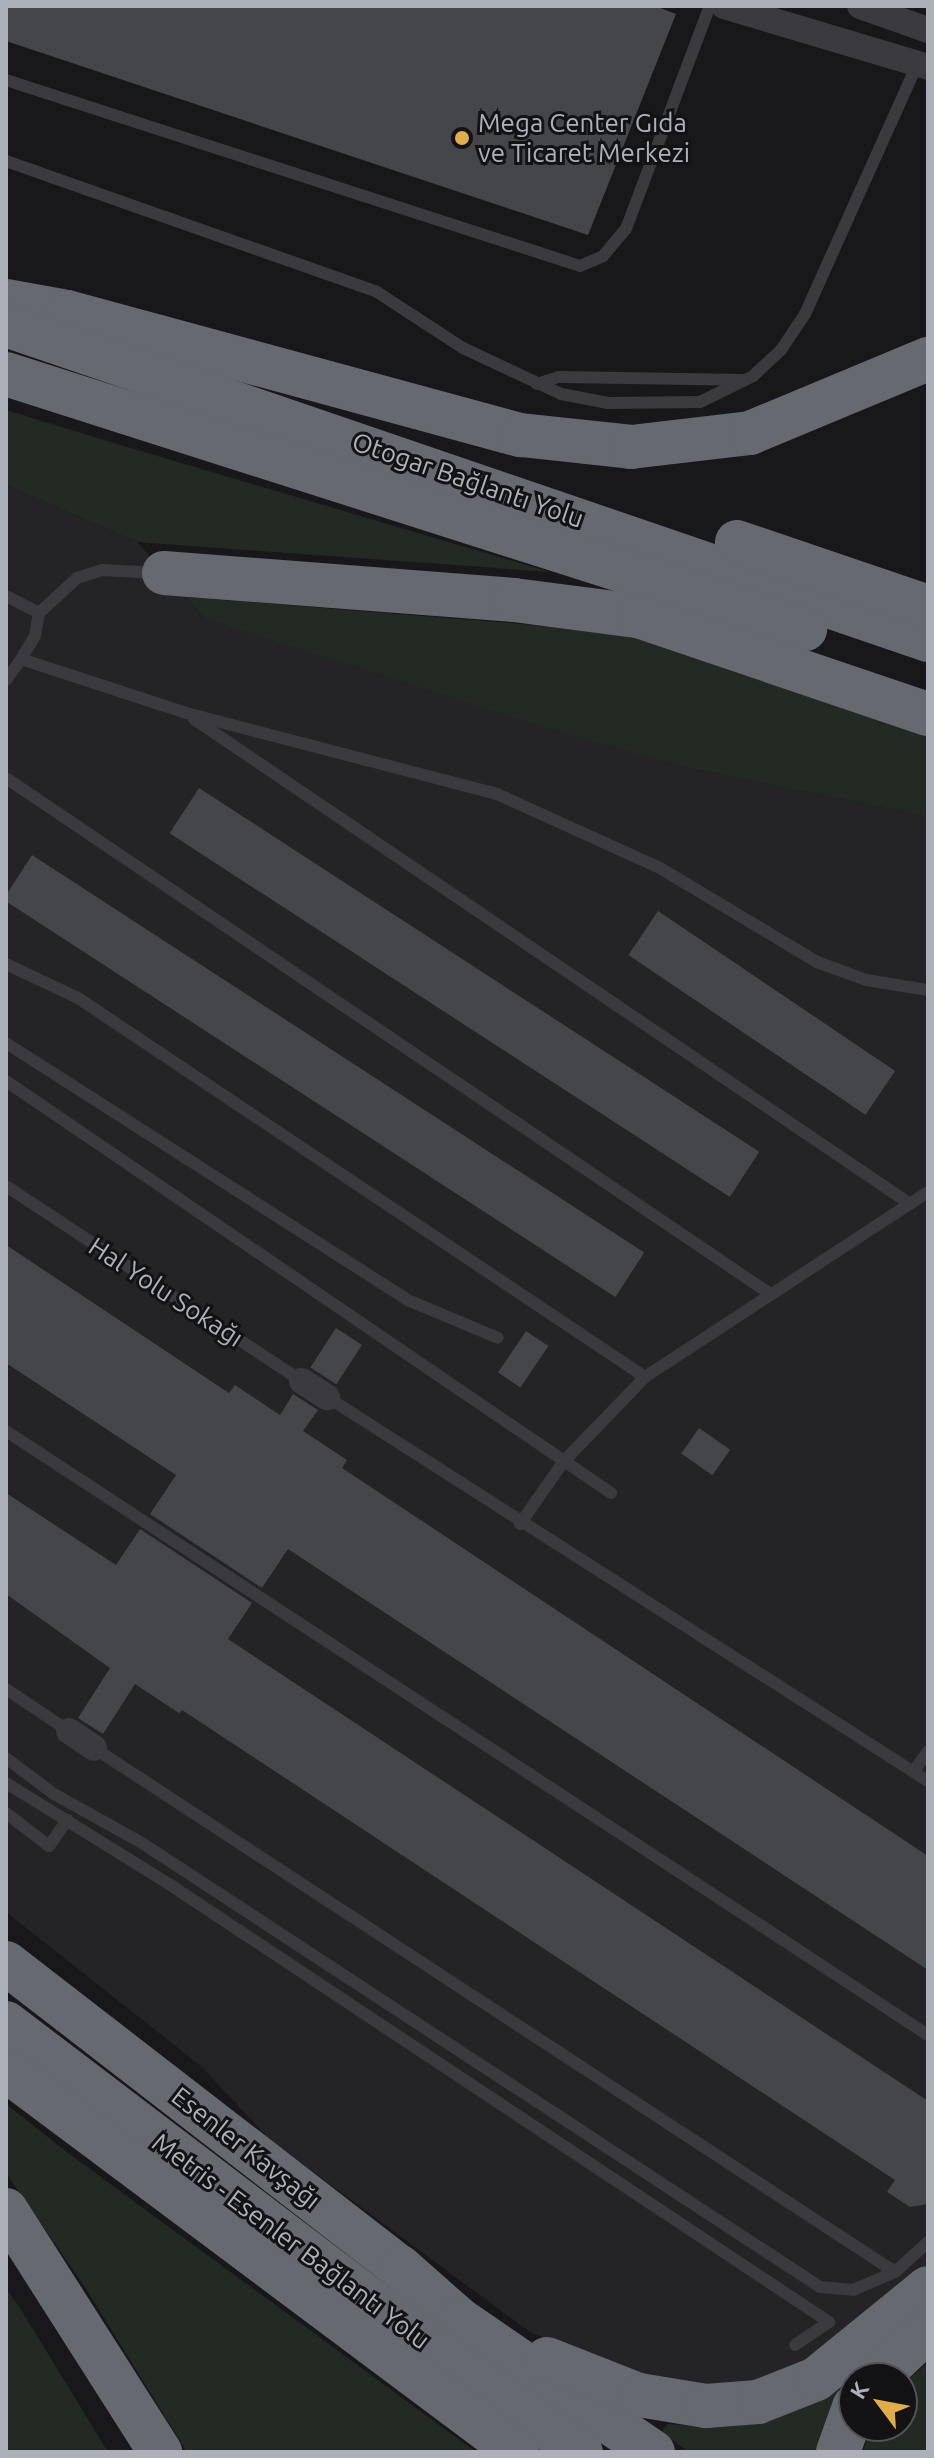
<!DOCTYPE html>
<meta charset="utf-8">
<style>
body{margin:0}
#map{position:relative;width:934px;height:2458px;overflow:hidden;background:#18181a;font-family:Ubuntu,sans-serif}
div>[style]{position:absolute}
.built>*{inset:0;background:#242427}
.green>*{inset:0;background:#232a23}
.building>*{inset:0;background:#45464a;transform-origin:0 0}
.lane>*{height:12px;margin:-6px;padding:0 6px;transform-origin:6px;border-radius:6px;background:#3a3a3f}
.street>*{height:26px;margin:-13px;padding:0 13px;transform-origin:13px;border-radius:13px;background:#3a3a3f}
.highway>*{height:44px;margin:-22px;padding:0 22px;transform-origin:22px;border-radius:22px;background:#66696f}
.dots>*{width:22px;height:22px;translate:-50% -50%;box-sizing:border-box;border:4px solid #131315;border-radius:50%}
span{translate:-50% -50%;white-space:nowrap;text-align:center;line-height:1.15;-webkit-text-stroke:6px #131315;paint-order:stroke}
.poi-label{font-size:26px;color:#acb0b8}
.left{translate:0 -50%;text-align:left}
.street-label{font-size:26px;color:#acb0b8}
.frame{position:absolute;inset:0;border:8px solid #acb0b8;pointer-events:none}
.north{position:absolute;left:838px;top:2362px;width:80px;height:80px;box-sizing:border-box;background:#131315;border:2px solid #505256;border-radius:50%;rotate:302deg;font-size:22px;font-weight:700;line-height:32px;text-align:center;color:#acb0b8}
.north::after{content:'';display:block;margin:auto;width:28px;height:36px;background:#e0ad4a;clip-path:polygon(50% 0,100% 100%,50% 72%,0 100%)}
</style>
<div id="map">
<div class="built">
<div style="clip-path:polygon(6px 485px,137px 542px,204px 618px,686px 767px,928px 817px,928px 2269px,803px 2368px,712px 2391px,611px 2366px,530px 2332px,270px 2140px,201px 2066px,6px 1912px)"></div>
</div>
<div class="green">
<div style="clip-path:polygon(6px 410px,127px 447px,550px 572px,137px 542px,6px 485px)"></div>
<div style="clip-path:polygon(186px 597px,634px 633px,928px 727px,928px 817px,686px 767px,557px 731px,204px 618px)"></div>
<div style="clip-path:polygon(6px 2104px,68px 2153px,476px 2452px,187px 2452px,85px 2287px,6px 2173px)"></div>
<div style="clip-path:polygon(6px 2289px,20px 2308px,108px 2452px,6px 2452px)"></div>
<div style="clip-path:polygon(928px 2362px,928px 2452px,863px 2452px,871px 2426px,902px 2426px,902px 2386px)"></div>
<div style="clip-path:polygon(841px 2376px,850px 2384px,835px 2405px,821px 2452px,690px 2452px,660px 2433px,668px 2424px,696px 2426px)"></div>
</div>
<div class="building">
<div style="clip-path:polygon(6px 6px,655px 6px,676px 14px,588px 235px,6px 41px)"></div>
<div style="left:199px;top:788px;width:668px;height:54px;rotate:33deg"></div>
<div style="left:32px;top:855px;width:730px;height:53px;rotate:33deg"></div>
<div style="left:658px;top:911px;width:286px;height:53px;rotate:34deg"></div>
<div style="clip-path:polygon(6px 1245px,229px 1393px,235px 1385px,280px 1415px,293px 1394px,318px 1410px,303px 1431px,347px 1460px,342px 1468px,928px 1856px,928px 1970px,288px 1549px,262px 1588px,150px 1514px,176px 1475px,6px 1363px)"></div>
<div style="left:336px;top:1328px;width:31px;height:47px;rotate:33deg"></div>
<div style="left:526px;top:1331px;width:27px;height:50px;rotate:34deg"></div>
<div style="left:699px;top:1428px;width:38px;height:31px;rotate:35deg"></div>
<div style="clip-path:polygon(6px 1493px,116px 1565px,140px 1529px,252px 1603px,228px 1639px,928px 2101px,928px 2204px,910px 2207px,887px 2192px,895px 2180px,182px 1710px,179px 1713px,135px 1684px,103px 1734px,78px 1718px,110px 1668px,6px 1594px)"></div>
</div>
<div class="lane">
<div style="left:6px;top:80px;width:603px;rotate:17.95deg"></div>
<div style="left:580px;top:266px;width:25px;rotate:-23deg"></div>
<div style="left:603px;top:256px;width:35px;rotate:-50deg"></div>
<div style="left:626px;top:229px;width:238px;rotate:-69.4deg"></div>
<div style="left:6px;top:161px;width:393px;rotate:19.4deg"></div>
<div style="left:377px;top:292px;width:103px;rotate:33.1deg"></div>
<div style="left:463px;top:348px;width:108px;rotate:25.1deg"></div>
<div style="left:561px;top:394px;width:48px;rotate:10.8deg"></div>
<div style="left:608px;top:403px;width:92px;rotate:-0.6deg"></div>
<div style="left:700px;top:402px;width:59px;rotate:-26.1deg"></div>
<div style="left:753px;top:376px;width:38px;rotate:-43deg"></div>
<div style="left:781px;top:350px;width:43px;rotate:-56.3deg"></div>
<div style="left:805px;top:314px;width:273px;rotate:-65.8deg"></div>
<div style="left:537px;top:384px;width:23px;rotate:-18deg"></div>
<div style="left:559px;top:377px;width:183px;rotate:0.9deg"></div>
<div style="left:6px;top:596px;width:37px;rotate:27deg"></div>
<div style="left:39px;top:613px;width:23px;rotate:100deg"></div>
<div style="left:35px;top:636px;width:27px;rotate:121deg"></div>
<div style="left:39px;top:613px;width:52px;rotate:-42.6deg"></div>
<div style="left:77px;top:578px;width:26px;rotate:-18deg"></div>
<div style="left:102px;top:570px;width:54px;rotate:3.2deg"></div>
<div style="left:6px;top:680px;width:26px;rotate:-54deg"></div>
<div style="left:21px;top:659px;width:174px;rotate:18.1deg"></div>
<div style="left:186px;top:713px;width:321px;rotate:14.6deg"></div>
<div style="left:497px;top:794px;width:179px;rotate:24.4deg"></div>
<div style="left:660px;top:868px;width:183px;rotate:30.9deg"></div>
<div style="left:817px;top:962px;width:52px;rotate:20.2deg"></div>
<div style="left:866px;top:980px;width:63px;rotate:9.2deg"></div>
<div style="left:194px;top:719px;width:865px;rotate:34.11deg"></div>
<div style="left:6px;top:778px;width:921px;rotate:34.02deg"></div>
<div style="left:6px;top:964px;width:80px;rotate:25.3deg"></div>
<div style="left:78px;top:998px;width:682px;rotate:33.76deg"></div>
<div style="left:6px;top:1043px;width:479px;rotate:32.6deg"></div>
<div style="left:410px;top:1301px;width:95px;rotate:22.8deg"></div>
<div style="left:6px;top:1081px;width:732px;rotate:34.25deg"></div>
<div style="left:6px;top:1186px;width:354px;rotate:33.4deg"></div>
<div style="left:327px;top:1397px;width:713px;rotate:32.58deg"></div>
<div style="left:6px;top:1431px;width:1102px;rotate:33.23deg"></div>
<div style="left:520px;top:1524px;width:77px;rotate:-55.1deg"></div>
<div style="left:564px;top:1461px;width:117px;rotate:-46deg"></div>
<div style="left:645px;top:1377px;width:338px;rotate:-33.2deg"></div>
<div style="left:6px;top:1689px;width:76px;rotate:33.7deg"></div>
<div style="left:94px;top:1748px;width:957px;rotate:33.19deg"></div>
<div style="left:6px;top:1758px;width:60px;rotate:36.9deg"></div>
<div style="left:54px;top:1794px;width:101px;rotate:29.1deg"></div>
<div style="left:142px;top:1843px;width:810px;rotate:33.22deg"></div>
<div style="left:820px;top:2287px;width:33px;rotate:5deg"></div>
<div style="left:853px;top:2290px;width:46px;rotate:-23.2deg"></div>
<div style="left:895px;top:2272px;width:45px;rotate:-42.3deg"></div>
<div style="left:914px;top:1771px;width:24px;rotate:-55deg"></div>
<div style="left:6px;top:1783px;width:195px;rotate:31.8deg"></div>
<div style="left:172px;top:1886px;width:789px;rotate:33.57deg"></div>
<div style="left:829px;top:2322px;width:41px;rotate:145.9deg"></div>
<div style="left:6px;top:1813px;width:54px;rotate:37.5deg"></div>
<div style="left:49px;top:1846px;width:32px;rotate:-55deg"></div>
</div>
<div class="street">
<div style="left:724px;top:6px;width:213px;rotate:16.6deg"></div>
<div style="left:860px;top:6px;width:72px;rotate:19.4deg"></div>
<div style="left:302px;top:1381px;width:30px;rotate:33deg"></div>
<div style="left:69px;top:1731px;width:30px;rotate:34deg"></div>
</div>
<div class="highway">
<div style="left:6px;top:301px;width:62px;rotate:10.2deg"></div>
<div style="left:67px;top:312px;width:470px;rotate:15.2deg"></div>
<div style="left:521px;top:435px;width:111px;rotate:6.2deg"></div>
<div style="left:631px;top:447px;width:120px;rotate:-6.7deg"></div>
<div style="left:750px;top:433px;width:193px;rotate:-22.6deg"></div>
<div style="left:6px;top:325px;width:974px;rotate:18.86deg"></div>
<div style="left:6px;top:374px;width:839px;rotate:17.7deg"></div>
<div style="left:737px;top:542px;width:202px;rotate:18.8deg"></div>
<div style="left:164px;top:573px;width:351px;rotate:4.4deg"></div>
<div style="left:514px;top:600px;width:125px;rotate:7.4deg"></div>
<div style="left:638px;top:616px;width:306px;rotate:18.7deg"></div>
<div style="left:6px;top:1963px;width:498px;rotate:37.7deg"></div>
<div style="left:400px;top:2267px;width:80px;rotate:41.5deg"></div>
<div style="left:460px;top:2320px;width:234px;rotate:34.4deg"></div>
<div style="left:6px;top:2023px;width:540px;rotate:37.25deg"></div>
<div style="left:436px;top:2350px;width:177px;rotate:35.1deg"></div>
<div style="left:6px;top:2070px;width:638px;rotate:36.78deg"></div>
<div style="left:6px;top:2210px;width:287px;rotate:57.5deg"></div>
<div style="left:547px;top:2359px;width:99px;rotate:21.4deg"></div>
<div style="left:639px;top:2395px;width:68px;rotate:9.3deg"></div>
<div style="left:706px;top:2406px;width:52px;rotate:-4.4deg"></div>
<div style="left:758px;top:2402px;width:62px;rotate:-21.6deg"></div>
<div style="left:816px;top:2379px;width:144px;rotate:-39.1deg"></div>
<div style="left:877px;top:2378px;width:70px;rotate:-43.3deg"></div>
<div style="left:838px;top:2452px;width:48px;rotate:-70.4deg"></div>
</div>
<div class="dots">
<div style="left:462px;top:138px;background:#e0ad4a"></div>
</div>
<div class="poi-label">
<span class="left" style="left:478px;top:138px">Mega Center Gıda<br>ve Ticaret Merkezi</span>
</div>
<div class="street-label">
<span style="left:468px;top:480px;rotate:19deg">Otogar Bağlantı Yolu</span>
<span style="left:166px;top:1292px;rotate:33deg">Hal Yolu Sokağı</span>
<span style="left:246px;top:2148px;rotate:38deg">Esenler Kavşağı</span>
<span style="left:291px;top:2241px;rotate:37deg">Metris - Esenler Bağlantı Yolu</span>
</div>
<div class="frame"></div>
<div class="north">K</div>
</div>
